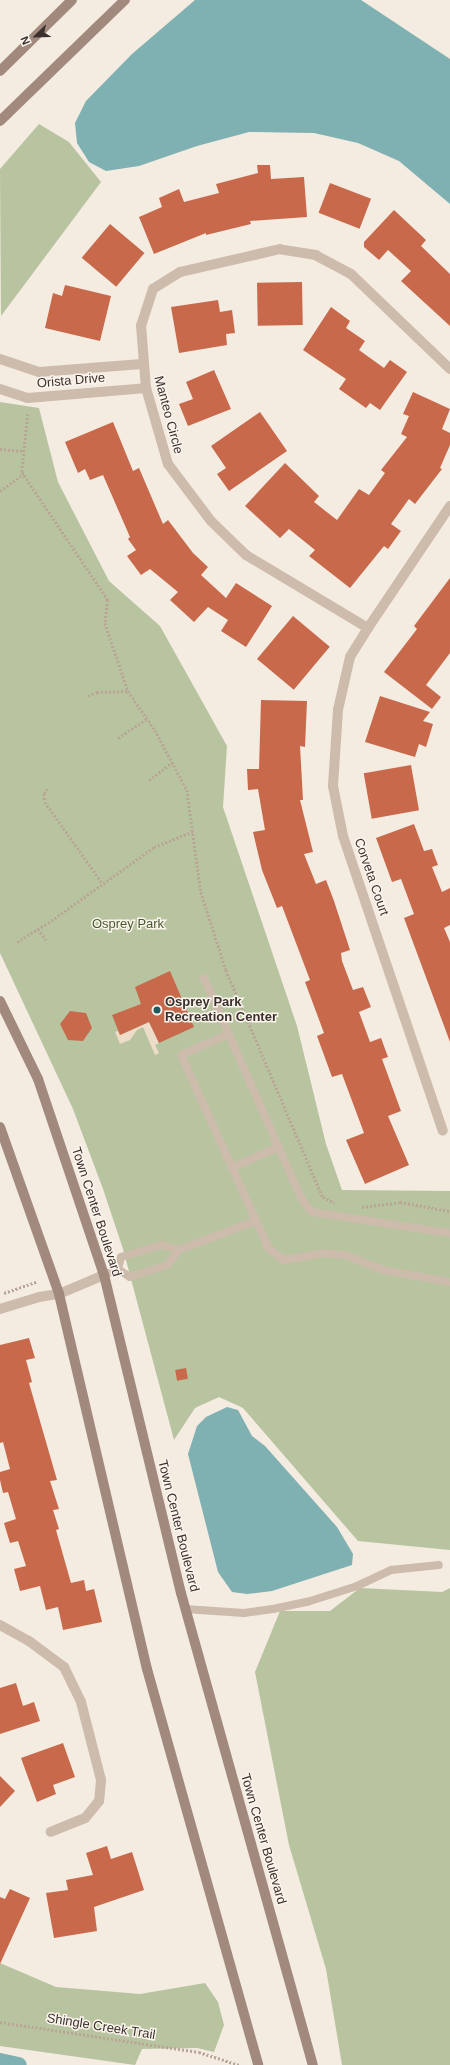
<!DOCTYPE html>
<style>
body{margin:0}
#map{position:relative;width:450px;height:2065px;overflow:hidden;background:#f4ebe1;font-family:Helvetica,sans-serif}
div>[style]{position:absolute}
.green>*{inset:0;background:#b8c4a0}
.plaza>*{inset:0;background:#ecdcc8}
.water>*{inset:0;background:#7fb0b2}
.canal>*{height:16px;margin:-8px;padding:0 8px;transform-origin:8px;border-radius:8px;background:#7fb0b2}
.building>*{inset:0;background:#c8694b;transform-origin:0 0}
.path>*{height:2.5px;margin-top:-1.25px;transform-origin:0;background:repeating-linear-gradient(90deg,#b9a596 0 2px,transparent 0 4px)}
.lane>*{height:8px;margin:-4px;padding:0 4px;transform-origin:4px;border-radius:4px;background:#cdbbac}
.street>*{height:10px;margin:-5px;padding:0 5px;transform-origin:5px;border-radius:5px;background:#cdbbac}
.secondary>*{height:10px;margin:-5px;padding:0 5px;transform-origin:5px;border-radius:5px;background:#a18a7d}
.dots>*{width:11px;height:11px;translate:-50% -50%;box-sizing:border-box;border:2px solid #fbf5ee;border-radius:50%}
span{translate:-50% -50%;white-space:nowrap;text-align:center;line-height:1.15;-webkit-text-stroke:3px #fbf5ee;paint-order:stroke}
.street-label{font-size:13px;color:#3b302b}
.park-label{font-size:13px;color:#4a5a2e}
.poi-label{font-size:13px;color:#3b302b;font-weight:700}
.left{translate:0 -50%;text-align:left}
.north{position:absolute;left:16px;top:16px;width:40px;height:40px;-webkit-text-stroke:3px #fbf5ee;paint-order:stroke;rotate:247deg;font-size:11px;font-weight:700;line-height:16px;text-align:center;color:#3b302b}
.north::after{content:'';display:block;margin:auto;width:14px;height:18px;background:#3b302b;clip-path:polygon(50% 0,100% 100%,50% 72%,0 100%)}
</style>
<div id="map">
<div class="green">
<div style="clip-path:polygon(39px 124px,69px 142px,101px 182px,1px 316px,0 169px)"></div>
<div style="clip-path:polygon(0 402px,39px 408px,58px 482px,109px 581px,160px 626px,227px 746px,223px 807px,297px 1026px,326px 1144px,342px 1190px,450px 1191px,450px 1550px,358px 1541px,243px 1408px,219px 1397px,195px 1408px,174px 1440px,123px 1249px,103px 1189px,73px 1109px,0 953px)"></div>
<div style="clip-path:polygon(360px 1588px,442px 1592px,450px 1588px,450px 2065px,342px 2065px,326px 1969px,289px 1845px,255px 1672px,280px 1611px,330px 1611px)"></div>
<div style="clip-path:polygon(0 1963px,56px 1987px,140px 1994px,205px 1983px,218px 2002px,224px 2025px,214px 2052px,197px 2048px,142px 2049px,135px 2065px,0 2046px)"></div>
</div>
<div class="plaza">
<div style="clip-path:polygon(149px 1022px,159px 1043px,155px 1045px,159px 1053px,155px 1055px,143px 1027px,137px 1030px,130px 1040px,120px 1044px,115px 1032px,118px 1031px,120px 1035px)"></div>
</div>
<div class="water">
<div style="clip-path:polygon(195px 0,361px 0,450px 59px,450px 204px,399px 161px,358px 143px,314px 133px,249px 132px,197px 146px,139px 166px,106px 171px,89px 162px,77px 143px,75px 123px,86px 101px,132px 54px)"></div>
<div style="clip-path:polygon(227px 1407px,238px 1410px,252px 1436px,265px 1446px,337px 1527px,353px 1554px,352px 1565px,272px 1591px,247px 1594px,232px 1592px,218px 1572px,188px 1454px,197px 1426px,206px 1417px)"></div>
</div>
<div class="canal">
<div style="left:0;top:2061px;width:19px;rotate:12deg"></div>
</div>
<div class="building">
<div style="clip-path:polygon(257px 165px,270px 165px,271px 179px,304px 177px,307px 217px,250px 221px,251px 224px,206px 235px,206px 233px,154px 254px,139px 217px,162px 207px,159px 198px,179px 189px,184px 202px,219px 193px,216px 184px,258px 173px)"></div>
<div style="left:330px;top:183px;width:44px;height:32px;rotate:21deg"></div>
<div style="clip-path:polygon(394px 210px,426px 240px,421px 246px,450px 274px,450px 326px,401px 281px,411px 271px,388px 250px,379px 260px,364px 247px,364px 242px)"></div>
<div style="left:110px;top:224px;width:45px;height:44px;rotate:40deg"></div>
<div style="left:302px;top:282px;width:43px;height:45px;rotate:89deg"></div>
<div style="clip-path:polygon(65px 285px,111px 296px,100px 341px,45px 328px,53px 293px,62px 296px)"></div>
<div style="clip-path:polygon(218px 300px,220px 312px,232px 310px,235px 333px,226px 334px,227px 345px,179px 353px,171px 307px)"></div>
<div style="clip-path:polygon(331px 307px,350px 321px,346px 328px,365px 341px,359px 350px,384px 368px,390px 360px,407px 372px,380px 410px,370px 403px,366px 408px,339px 389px,346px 379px,303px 350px)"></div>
<div style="clip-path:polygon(214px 370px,231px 409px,188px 426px,179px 404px,193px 399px,186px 382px)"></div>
<div style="clip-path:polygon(413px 392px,450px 409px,442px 429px,450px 433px,450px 445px,440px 468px,442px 469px,415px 504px,409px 499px,391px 524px,401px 531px,388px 549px,384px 546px,350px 588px,309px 556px,315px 550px,289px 529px,280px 538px,245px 506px,285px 463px,319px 496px,314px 502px,337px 520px,359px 489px,369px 495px,385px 473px,381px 470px,407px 437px,401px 434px,409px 416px,403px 414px)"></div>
<div style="clip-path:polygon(260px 412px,287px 451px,229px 491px,217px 474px,226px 468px,211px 446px)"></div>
<div style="clip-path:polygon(113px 422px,133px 471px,139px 468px,163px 524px,168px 520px,193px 553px,208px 567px,201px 575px,226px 598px,236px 583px,272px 606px,246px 647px,221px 631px,228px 620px,208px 607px,194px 622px,170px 600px,178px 592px,150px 569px,141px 575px,127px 556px,136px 550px,128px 539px,130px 537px,103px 475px,90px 480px,85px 469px,78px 473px,65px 442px)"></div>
<div style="clip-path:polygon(450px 578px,450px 653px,426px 685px,441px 697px,432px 709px,384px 672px,417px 629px,414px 626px)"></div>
<div style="left:293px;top:616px;width:48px;height:56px;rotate:40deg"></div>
<div style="clip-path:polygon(380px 696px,430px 712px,423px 721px,433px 724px,426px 747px,419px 744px,415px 757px,365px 742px)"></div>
<div style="clip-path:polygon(261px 700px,307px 701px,305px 747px,300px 746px,303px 800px,300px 800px,313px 852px,304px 854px,316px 884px,326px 880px,334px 901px,350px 950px,341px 953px,342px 961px,353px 990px,363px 987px,371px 1007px,359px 1012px,370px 1042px,381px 1038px,388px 1057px,382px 1059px,401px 1111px,388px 1116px,409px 1165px,365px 1184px,346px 1140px,364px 1133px,342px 1074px,332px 1077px,317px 1036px,324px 1033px,305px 982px,310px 980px,282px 906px,277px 908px,262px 870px,253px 832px,265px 830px,258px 789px,248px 790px,247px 769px,259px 769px)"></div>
<div style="left:411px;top:765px;width:46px;height:48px;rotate:80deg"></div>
<div style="clip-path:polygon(414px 824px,424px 851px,432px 849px,438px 865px,432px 867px,442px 892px,450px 888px,450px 925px,444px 928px,450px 942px,450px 1042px,404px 918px,414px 914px,401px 879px,392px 882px,376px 838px)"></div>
<div style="clip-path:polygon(170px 971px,194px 1027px,159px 1043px,149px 1022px,120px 1035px,112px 1015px,141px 1004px,135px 987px)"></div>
<div style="clip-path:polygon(70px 1011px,86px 1013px,92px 1028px,83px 1041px,68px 1040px,60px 1024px)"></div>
<div style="clip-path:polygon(29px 1338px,35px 1358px,26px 1360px,32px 1382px,29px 1383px,57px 1480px,50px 1481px,59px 1509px,53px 1510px,59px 1529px,56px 1530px,71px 1583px,84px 1580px,86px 1591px,94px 1589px,102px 1622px,63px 1630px,58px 1607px,46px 1610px,40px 1586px,20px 1591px,14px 1569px,26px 1566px,18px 1541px,10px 1543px,4px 1523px,16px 1519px,8px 1492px,3px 1493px,0 1480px,0 1472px,10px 1469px,3px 1442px,0 1443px,0 1345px)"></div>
<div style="left:186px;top:1368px;width:11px;height:11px;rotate:80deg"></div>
<div style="clip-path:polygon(16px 1683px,23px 1706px,34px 1702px,40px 1721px,0 1734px,0 1688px)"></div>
<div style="clip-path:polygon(63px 1743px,75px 1777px,53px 1785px,56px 1794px,37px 1802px,21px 1758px)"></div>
<div style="clip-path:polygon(0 1776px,15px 1791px,0 1807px)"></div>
<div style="clip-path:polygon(107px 1846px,111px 1859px,132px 1852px,144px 1890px,94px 1907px,97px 1931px,54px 1938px,46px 1893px,68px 1890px,66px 1880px,93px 1875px,86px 1853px)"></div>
<div style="clip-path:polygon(10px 1889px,30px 1898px,0 1964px,0 1897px,5px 1899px)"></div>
</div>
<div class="path">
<div style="left:28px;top:414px;width:58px;rotate:95.9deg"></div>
<div style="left:22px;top:472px;width:154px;rotate:56.1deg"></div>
<div style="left:108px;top:600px;width:23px;rotate:97deg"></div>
<div style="left:105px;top:623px;width:72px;rotate:71.3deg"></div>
<div style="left:128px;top:691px;width:47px;rotate:55.3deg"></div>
<div style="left:155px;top:730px;width:68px;rotate:61.9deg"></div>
<div style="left:187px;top:790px;width:103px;rotate:82.2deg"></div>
<div style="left:201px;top:892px;width:82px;rotate:72.2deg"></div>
<div style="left:226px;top:970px;width:247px;rotate:66.9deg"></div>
<div style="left:323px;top:1197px;width:13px;rotate:27deg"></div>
<div style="left:0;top:449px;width:24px;rotate:5deg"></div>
<div style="left:0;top:491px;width:29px;rotate:-36deg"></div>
<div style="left:88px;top:696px;width:10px;rotate:-24deg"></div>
<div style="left:97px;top:692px;width:31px;rotate:-2deg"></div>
<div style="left:118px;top:738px;width:34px;rotate:-34deg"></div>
<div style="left:149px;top:780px;width:30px;rotate:-37deg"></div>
<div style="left:48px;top:789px;width:6px;rotate:129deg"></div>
<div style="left:44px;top:794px;width:8px;rotate:83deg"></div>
<div style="left:45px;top:802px;width:100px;rotate:54.7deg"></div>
<div style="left:38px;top:929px;width:14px;rotate:54deg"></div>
<div style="left:17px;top:942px;width:36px;rotate:-32deg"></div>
<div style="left:48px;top:923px;width:130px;rotate:-35.6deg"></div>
<div style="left:154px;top:847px;width:43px;rotate:-21.8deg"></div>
<div style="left:362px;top:1207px;width:38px;rotate:-7deg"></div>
<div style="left:400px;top:1202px;width:51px;rotate:10.2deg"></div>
<div style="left:4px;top:1293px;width:34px;rotate:-19deg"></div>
<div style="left:0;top:2022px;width:201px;rotate:8.6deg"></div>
<div style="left:199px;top:2052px;width:42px;rotate:18deg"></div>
</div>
<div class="lane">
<div style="left:204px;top:978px;width:221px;rotate:66.2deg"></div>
<div style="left:293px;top:1180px;width:23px;rotate:65deg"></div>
<div style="left:303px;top:1201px;width:14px;rotate:51deg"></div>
<div style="left:312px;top:1212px;width:140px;rotate:8.7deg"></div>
<div style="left:229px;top:1034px;width:52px;rotate:156.4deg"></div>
<div style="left:181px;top:1055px;width:213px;rotate:65.6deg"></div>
<div style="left:269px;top:1249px;width:19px;rotate:36deg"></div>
<div style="left:284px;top:1260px;width:42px;rotate:-9.7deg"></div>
<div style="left:325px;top:1253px;width:23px;rotate:7deg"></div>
<div style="left:348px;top:1256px;width:38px;rotate:22deg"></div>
<div style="left:383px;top:1270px;width:68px;rotate:10.2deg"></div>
<div style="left:231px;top:1168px;width:52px;rotate:-23.6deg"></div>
<div style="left:118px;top:1269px;width:14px;rotate:34deg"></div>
<div style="left:130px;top:1277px;width:39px;rotate:-18deg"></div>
<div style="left:167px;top:1265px;width:19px;rotate:-51deg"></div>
<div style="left:179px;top:1250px;width:81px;rotate:-20.9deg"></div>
<div style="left:118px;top:1269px;width:12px;rotate:-76deg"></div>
<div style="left:121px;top:1257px;width:43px;rotate:-16.3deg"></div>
<div style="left:162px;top:1245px;width:18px;rotate:16deg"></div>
<div style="left:104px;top:1275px;width:15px;rotate:-23deg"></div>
<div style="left:185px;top:1609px;width:59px;rotate:3.9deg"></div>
<div style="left:244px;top:1613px;width:29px;rotate:-8deg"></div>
<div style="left:273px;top:1609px;width:35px;rotate:-12deg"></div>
<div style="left:307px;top:1602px;width:52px;rotate:-17.7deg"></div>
<div style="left:357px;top:1586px;width:38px;rotate:-25deg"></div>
<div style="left:391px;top:1570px;width:48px;rotate:-5.9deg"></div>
</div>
<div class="street">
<div style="left:0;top:359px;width:41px;rotate:18.4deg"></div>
<div style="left:39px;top:372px;width:103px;rotate:-4.4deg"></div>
<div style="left:450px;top:369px;width:137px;rotate:-136.2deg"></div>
<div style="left:351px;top:274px;width:40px;rotate:-152deg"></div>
<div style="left:316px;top:255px;width:36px;rotate:-171deg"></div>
<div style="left:280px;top:249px;width:103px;rotate:167deg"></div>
<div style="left:180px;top:272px;width:32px;rotate:148deg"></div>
<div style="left:153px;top:289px;width:38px;rotate:108deg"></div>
<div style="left:141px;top:325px;width:63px;rotate:85.5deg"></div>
<div style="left:146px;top:388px;width:79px;rotate:73.9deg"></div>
<div style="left:168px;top:464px;width:71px;rotate:53deg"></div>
<div style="left:211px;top:521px;width:49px;rotate:44.2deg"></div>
<div style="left:246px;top:555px;width:142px;rotate:30.9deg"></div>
<div style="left:368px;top:628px;width:147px;rotate:-56.1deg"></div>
<div style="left:0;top:389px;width:29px;rotate:18deg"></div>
<div style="left:28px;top:398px;width:118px;rotate:-4.8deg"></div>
<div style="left:368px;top:628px;width:34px;rotate:122deg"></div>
<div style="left:350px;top:657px;width:54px;rotate:102.8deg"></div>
<div style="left:338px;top:710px;width:76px;rotate:93.8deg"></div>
<div style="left:333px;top:786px;width:51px;rotate:78.7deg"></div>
<div style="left:343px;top:836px;width:311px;rotate:71.3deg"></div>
<div style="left:0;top:1309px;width:41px;rotate:-17.1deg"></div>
<div style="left:39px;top:1297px;width:20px;rotate:-9deg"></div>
<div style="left:59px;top:1294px;width:49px;rotate:-22.9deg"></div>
<div style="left:0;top:1625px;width:33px;rotate:29deg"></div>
<div style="left:29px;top:1641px;width:44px;rotate:36.6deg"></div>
<div style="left:64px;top:1667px;width:39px;rotate:64deg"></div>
<div style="left:81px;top:1702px;width:81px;rotate:75.6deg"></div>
<div style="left:101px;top:1780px;width:21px;rotate:95deg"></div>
<div style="left:99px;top:1801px;width:22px;rotate:129deg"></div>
<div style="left:85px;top:1818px;width:37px;rotate:158deg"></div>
</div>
<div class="secondary">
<div style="left:0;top:71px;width:101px;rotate:-44.6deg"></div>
<div style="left:0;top:121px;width:174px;rotate:-44.1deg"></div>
<div style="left:0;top:1001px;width:87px;rotate:64deg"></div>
<div style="left:38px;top:1079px;width:207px;rotate:71.4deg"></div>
<div style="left:104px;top:1275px;width:327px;rotate:76.4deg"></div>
<div style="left:181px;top:1593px;width:490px;rotate:74.4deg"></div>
<div style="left:0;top:1127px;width:177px;rotate:70.5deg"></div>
<div style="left:59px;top:1294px;width:385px;rotate:76.8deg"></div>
<div style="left:147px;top:1669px;width:411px;rotate:74.3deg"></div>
</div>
<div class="dots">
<div style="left:157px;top:1010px;background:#1f5a5e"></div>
</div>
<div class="street-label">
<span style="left:71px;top:381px;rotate:-5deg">Orista Drive</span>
<span style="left:168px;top:415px;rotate:75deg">Manteo Circle</span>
<span style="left:371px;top:877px;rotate:71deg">Corveta Court</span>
<span style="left:96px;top:1212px;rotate:72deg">Town Center Boulevard</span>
<span style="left:178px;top:1526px;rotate:76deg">Town Center Boulevard</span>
<span style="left:263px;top:1839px;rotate:74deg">Town Center Boulevard</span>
<span style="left:101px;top:2027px;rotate:9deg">Shingle Creek Trail</span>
</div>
<div class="park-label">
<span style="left:128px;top:924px">Osprey Park</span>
</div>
<div class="poi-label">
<span class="left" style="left:165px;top:1010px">Osprey Park<br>Recreation Center</span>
</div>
<div class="north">N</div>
</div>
